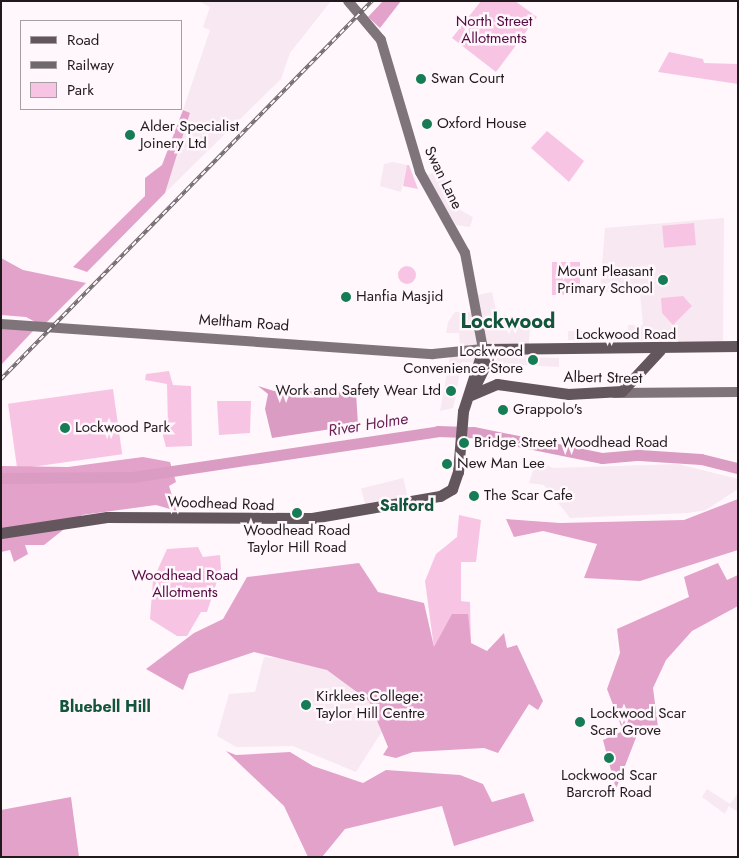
<!DOCTYPE html>
<style>
body{margin:0}
#map{position:relative;width:739px;height:858px;overflow:hidden;background:#fff7fc;font-family:Jost,sans-serif}
div>[style]{position:absolute}
.built>*{inset:0;background:#f8e8f1;transform-origin:0 0}
.green>*{inset:0;background:#f7c5e3;transform-origin:0 0}
.round{border-radius:50%}
.forest>*{inset:0;background:#e2a2ca}
.water>*{inset:0;background:#db9cc3}
.river>*{height:11px;margin:-5.5px;padding:0 5.5px;transform-origin:5.5px;border-radius:5.5px;background:#db9cc3}
.secondary>*{height:10px;margin:-5px;padding:0 5px;transform-origin:5px;border-radius:5px;background:#7f747a}
.primary>*{height:11px;margin:-5.5px;padding:0 5.5px;transform-origin:5.5px;border-radius:5.5px;background:#63565d}
.rail>*{height:4px;margin-top:-2px;transform-origin:0;background:repeating-linear-gradient(90deg,#fff7fc 0 5.5px,#6f686c 0 11px);box-sizing:border-box;border-block:1px solid #6f686c}
.dots>*{width:14px;height:14px;translate:-50% -50%;box-sizing:border-box;border:2px solid #fff7fc;border-radius:50%}
span{translate:-50% -50%;white-space:nowrap;text-align:center;line-height:1.15;-webkit-text-stroke:5px #fff7fc;paint-order:stroke}
.park-label{font-size:15px;color:#550a42}
.poi-label{font-size:15px;color:#20191d}
.left{translate:0 -50%;text-align:left}
.right{translate:-100% -50%;text-align:right}
.street-label{font-size:15px;color:#20191d}
.water-label{font-size:16px;color:#6c2256;font-style:italic}
.neighbourhood-label{font-size:16px;color:#12553a;font-weight:700}
.district-label{font-size:20px;color:#12553a;font-weight:700}
.frame{position:absolute;inset:0;border:2px solid #20191d;pointer-events:none}
.legend{position:absolute;left:20px;top:20px;width:162px;height:90px;box-sizing:border-box;background:#fff7fc;border:1px solid #a69ea3;margin:0;padding:6px 9px;list-style:none;font-size:15px;color:#20191d}
.legend li{display:flex;align-items:center;gap:10px;height:25px}
.legend b{width:25px;border:1px solid #a69ea3}
</style>
<div id="map">
<div class="built">
<div style="clip-path:polygon(198px 1px,331px 1px,290px 53px,281px 79px,165px 193px,190px 114px,183px 110px,210px 30px,203px 27px,210px 7px)"></div>
<div style="clip-path:polygon(393px 162px,407px 165px,401px 192px,380px 186px,384px 164px)"></div>
<div style="clip-path:polygon(440px 169px,462px 211px,473px 217px,470px 227px,456px 225px,426px 176px)"></div>
<div style="clip-path:polygon(724px 218px,723px 342px,568px 340px,568px 331px,602px 331px,602px 338px,628px 339px,628px 325px,643px 325px,640px 294px,600px 291px,605px 228px)"></div>
<div style="clip-path:polygon(492px 292px,498px 320px,530px 326px,528px 357px,559px 358px,559px 367px,462px 362px,453px 408px,440px 411px,450px 356px,460px 345px,459px 333px,446px 333px,448px 322px,455px 312px,474px 312px,478px 295px)"></div>
<div style="clip-path:polygon(536px 461px,553px 468px,678px 464px,738px 479px,738px 489px,706px 510px,688px 513px,570px 518px,544px 485px,529px 483px)"></div>
<div style="left:403px;top:478px;width:21px;height:43px;rotate:76deg"></div>
<div style="clip-path:polygon(264px 657px,317px 661px,392px 716px,356px 772px,293px 746px,236px 747px,217px 736px,229px 694px,255px 692px)"></div>
<div style="clip-path:polygon(707px 789px,730px 804px,738px 793px,738px 812px,729px 806px,725px 814px,702px 797px)"></div>
</div>
<div class="green">
<div style="clip-path:polygon(481px 1px,515px 1px,537px 17px,496px 72px,452px 38px)"></div>
<div style="clip-path:polygon(669px 52px,703px 59px,704px 63px,738px 64px,738px 84px,658px 72px)"></div>
<div style="clip-path:polygon(547px 131px,584px 161px,569px 182px,531px 148px)"></div>
<div style="clip-path:polygon(407px 165px,409px 165px,418px 189px,403px 186px)"></div>
<div style="left:694px;top:223px;width:22px;height:32px;rotate:85deg"></div>
<div style="left:552px;top:262px;width:28px;height:33px"></div>
<div class="round" style="left:398px;top:266px;width:18px;height:18px"></div>
<div style="clip-path:polygon(683px 296px,692px 306px,673px 325px,662px 313px,661px 298px)"></div>
<div style="clip-path:polygon(169px 371px,173px 385px,191px 386px,192px 446px,166px 447px,162px 432px,168px 427px,167px 384px,145px 380px,146px 374px)"></div>
<div style="left:113px;top:389px;width:66px;height:106px;rotate:82deg"></div>
<div style="clip-path:polygon(217px 401px,251px 401px,250px 433px,219px 435px)"></div>
<div style="clip-path:polygon(459px 515px,481px 520px,476px 562px,461px 562px,461px 601px,470px 602px,471px 643px,434px 648px,425px 581px,436px 554px,457px 537px)"></div>
<div style="clip-path:polygon(198px 547px,203px 557px,220px 555px,221px 569px,207px 612px,201px 612px,187px 636px,177px 636px,150px 619px,153px 580px,167px 549px)"></div>
</div>
<div class="forest">
<div style="clip-path:polygon(383px 1px,401px 1px,380px 28px,368px 17px)"></div>
<div style="clip-path:polygon(183px 110px,190px 113px,165px 193px,87px 272px,73px 267px,145px 196px,145px 178px,162px 165px)"></div>
<div style="clip-path:polygon(1px 258px,23px 270px,86px 283px,43px 326px,26px 317px,1px 315px)"></div>
<div style="clip-path:polygon(1px 328px,33px 331px,1px 365px)"></div>
<div style="clip-path:polygon(143px 457px,170px 462px,176px 482px,169px 486px,177px 511px,156px 505px,82px 515px,44px 545px,25px 545px,28px 554px,14px 562px,10px 550px,1px 552px,1px 466px,68px 467px)"></div>
<div style="clip-path:polygon(738px 499px,738px 550px,640px 581px,584px 578px,597px 544px,543px 531px,514px 537px,506px 519px,560px 523px,684px 520px)"></div>
<div style="clip-path:polygon(359px 563px,378px 592px,424px 603px,434px 647px,452px 614px,468px 614px,471px 643px,487px 651px,504px 633px,507px 648px,517px 645px,543px 701px,538px 710px,529px 704px,498px 753px,484px 748px,413px 752px,396px 758px,383px 755px,388px 747px,369px 701px,327px 670px,254px 652px,189px 674px,183px 690px,146px 669px,194px 633px,223px 619px,247px 577px)"></div>
<div style="clip-path:polygon(718px 563px,727px 580px,738px 575px,738px 606px,692px 631px,666px 660px,653px 688px,658px 727px,639px 730px,616px 789px,603px 740px,623px 731px,607px 689px,620px 653px,617px 629px,689px 597px,684px 577px)"></div>
<div style="clip-path:polygon(226px 751px,236px 755px,290px 752px,313px 766px,363px 783px,386px 770px,460px 775px,483px 784px,492px 802px,524px 793px,534px 821px,454px 846px,442px 806px,345px 829px,322px 857px,308px 857px,284px 806px)"></div>
<div style="clip-path:polygon(71px 797px,79px 857px,1px 857px,1px 810px)"></div>
</div>
<div class="water">
<div style="clip-path:polygon(258px 386px,274px 391px,356px 392px,358px 425px,272px 438px,265px 409px,268px 394px)"></div>
</div>
<div class="river">
<div style="left:1px;top:478px;width:131px;rotate:-0.4deg"></div>
<div style="left:132px;top:477px;width:309px;rotate:-8.5deg"></div>
<div style="left:438px;top:431px;width:35px;rotate:2deg"></div>
<div style="left:473px;top:432px;width:132px;rotate:11.4deg"></div>
<div style="left:602px;top:458px;width:37px;rotate:-5deg"></div>
<div style="left:639px;top:455px;width:62px;rotate:3.7deg"></div>
<div style="left:701px;top:459px;width:38px;rotate:14deg"></div>
</div>
<div class="secondary">
<div style="left:1px;top:324px;width:433px;rotate:4deg"></div>
<div style="left:433px;top:354px;width:50px;rotate:-5.7deg"></div>
<div style="left:483px;top:349px;width:98px;rotate:-100.6deg"></div>
<div style="left:465px;top:253px;width:93px;rotate:-119.1deg"></div>
<div style="left:420px;top:172px;width:138px;rotate:-106.5deg"></div>
<div style="left:381px;top:40px;width:51px;rotate:-130.2deg"></div>
<div style="left:614px;top:393px;width:124px;rotate:-0.5deg"></div>
</div>
<div class="primary">
<div style="left:483px;top:349px;width:255px;rotate:-0.7deg"></div>
<div style="left:474px;top:388px;width:32px;rotate:-64deg"></div>
<div style="left:488px;top:359px;width:11px;rotate:-117deg"></div>
<div style="left:471px;top:395px;width:28px;rotate:-23deg"></div>
<div style="left:497px;top:384px;width:72px;rotate:8deg"></div>
<div style="left:568px;top:394px;width:54px;rotate:-3.2deg"></div>
<div style="left:622px;top:391px;width:56px;rotate:-47.2deg"></div>
<div style="left:1px;top:533px;width:107px;rotate:-8.6deg"></div>
<div style="left:107px;top:517px;width:205px;rotate:0.3deg"></div>
<div style="left:312px;top:518px;width:130px;rotate:-9.8deg"></div>
<div style="left:440px;top:496px;width:14px;rotate:-30deg"></div>
<div style="left:452px;top:489px;width:18px;rotate:-71deg"></div>
<div style="left:458px;top:472px;width:61px;rotate:-85.3deg"></div>
<div style="left:463px;top:411px;width:65px;rotate:-72.1deg"></div>
</div>
<div class="rail">
<div style="left:1px;top:379px;width:530px;rotate:-45.54deg"></div>
</div>
<div class="dots">
<div style="left:421px;top:79px;background:#167c55"></div>
<div style="left:427px;top:124px;background:#167c55"></div>
<div style="left:130px;top:135px;background:#167c55"></div>
<div style="left:663px;top:280px;background:#167c55"></div>
<div style="left:346px;top:297px;background:#167c55"></div>
<div style="left:533px;top:360px;background:#167c55"></div>
<div style="left:451px;top:391px;background:#167c55"></div>
<div style="left:503px;top:410px;background:#167c55"></div>
<div style="left:65px;top:428px;background:#167c55"></div>
<div style="left:464px;top:443px;background:#167c55"></div>
<div style="left:447px;top:464px;background:#167c55"></div>
<div style="left:474px;top:496px;background:#167c55"></div>
<div style="left:297px;top:513px;background:#167c55"></div>
<div style="left:306px;top:705px;background:#167c55"></div>
<div style="left:580px;top:722px;background:#167c55"></div>
<div style="left:609px;top:758px;background:#167c55"></div>
</div>
<div class="park-label">
<span style="left:494px;top:30px">North Street<br>Allotments</span>
<span style="left:185px;top:584px">Woodhead Road<br>Allotments</span>
</div>
<div class="poi-label">
<span class="left" style="left:431px;top:79px">Swan Court</span>
<span class="left" style="left:437px;top:124px">Oxford House</span>
<span class="left" style="left:140px;top:135px">Alder Specialist<br>Joinery Ltd</span>
<span class="right" style="left:653px;top:280px">Mount Pleasant<br>Primary School</span>
<span class="left" style="left:356px;top:297px">Hanfia Masjid</span>
<span class="right" style="left:523px;top:360px">Lockwood<br>Convenience Store</span>
<span class="right" style="left:441px;top:391px">Work and Safety Wear Ltd</span>
<span class="left" style="left:513px;top:410px">Grappolo's</span>
<span class="left" style="left:75px;top:428px">Lockwood Park</span>
<span class="left" style="left:474px;top:443px">Bridge Street Woodhead Road</span>
<span class="left" style="left:457px;top:464px">New Man Lee</span>
<span class="left" style="left:484px;top:496px">The Scar Cafe</span>
<span style="left:297px;top:539px">Woodhead Road<br>Taylor Hill Road</span>
<span class="left" style="left:316px;top:705px">Kirklees College:<br>Taylor Hill Centre</span>
<span class="left" style="left:590px;top:722px">Lockwood Scar<br>Scar Grove</span>
<span style="left:609px;top:784px">Lockwood Scar<br>Barcroft Road</span>
</div>
<div class="street-label">
<span style="left:443px;top:178px;rotate:64deg">Swan Lane</span>
<span style="left:244px;top:323px;rotate:4deg">Meltham Road</span>
<span style="left:626px;top:335px">Lockwood Road</span>
<span style="left:603px;top:378px;rotate:1deg">Albert Street</span>
<span style="left:221px;top:504px;rotate:2deg">Woodhead Road</span>
</div>
<div class="water-label">
<span style="left:368px;top:425px;rotate:-9deg">River Holme</span>
</div>
<div class="neighbourhood-label">
<span style="left:407px;top:506px">Salford</span>
<span style="left:105px;top:707px">Bluebell Hill</span>
</div>
<div class="district-label">
<span style="left:508px;top:321px">Lockwood</span>
</div>
<div class="frame"></div>
<ul class="legend">
<li><b style="height:6px;background:#63565d"></b>Road</li>
<li><b style="height:6px;background:#6f686c"></b>Railway</li>
<li><b style="height:14px;background:#f7c5e3"></b>Park</li>
</ul>
</div>
